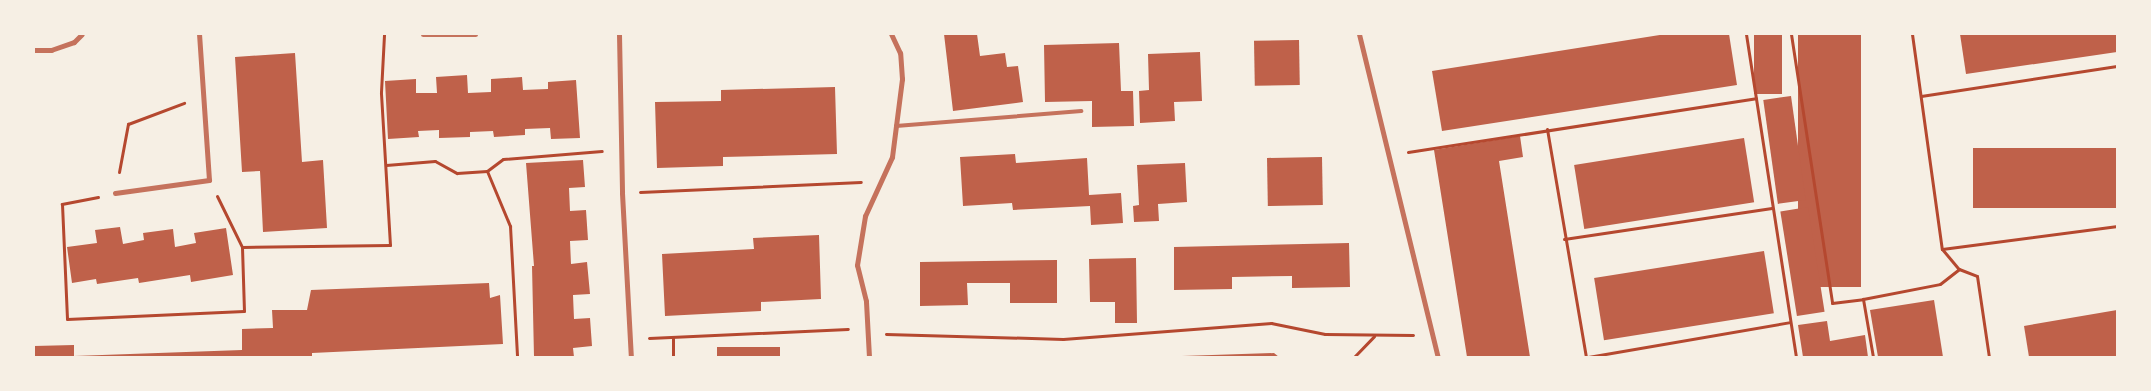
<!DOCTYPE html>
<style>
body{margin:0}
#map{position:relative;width:2151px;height:391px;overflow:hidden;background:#f6efe4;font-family:"DejaVu Sans",sans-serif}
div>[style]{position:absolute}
.building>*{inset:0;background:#bf614a;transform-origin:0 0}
.path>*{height:3px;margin:-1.5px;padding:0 1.5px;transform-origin:1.5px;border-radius:1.5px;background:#b5482f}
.service>*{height:4px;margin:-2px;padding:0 2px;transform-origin:2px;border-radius:2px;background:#c5725c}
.minor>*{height:5px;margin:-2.5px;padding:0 2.5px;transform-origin:2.5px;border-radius:2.5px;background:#c5725c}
span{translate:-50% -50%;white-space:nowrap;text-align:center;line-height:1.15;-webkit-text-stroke:4px #f6efe4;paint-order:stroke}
.frame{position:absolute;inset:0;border:35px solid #f6efe4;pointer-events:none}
</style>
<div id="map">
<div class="building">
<div style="clip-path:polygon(944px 34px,977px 34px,980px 56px,1005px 53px,1007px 67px,1018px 66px,1023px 102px,953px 111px)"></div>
<div style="clip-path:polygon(1666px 34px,1729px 34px,1737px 85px,1442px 131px,1432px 71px)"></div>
<div style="left:1754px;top:34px;width:28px;height:60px"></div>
<div style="left:1798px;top:34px;width:63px;height:253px"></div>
<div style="clip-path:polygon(1960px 34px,2117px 34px,2117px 52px,1966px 74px)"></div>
<div style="left:1299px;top:40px;width:45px;height:45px;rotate:89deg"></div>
<div style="clip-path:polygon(1119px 43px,1121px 91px,1133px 91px,1134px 126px,1092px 127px,1092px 101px,1045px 102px,1044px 45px)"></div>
<div style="clip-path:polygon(1200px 52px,1202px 101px,1174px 102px,1175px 121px,1140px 123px,1139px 91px,1149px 90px,1148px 54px)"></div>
<div style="clip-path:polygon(295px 53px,302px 162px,323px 160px,327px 228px,263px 232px,260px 171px,242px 172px,235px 57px)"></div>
<div style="clip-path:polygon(467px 75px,468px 93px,491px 92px,491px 79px,522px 77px,523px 90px,548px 89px,548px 82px,576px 80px,580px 138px,551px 139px,550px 128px,525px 129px,525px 135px,494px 137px,493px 131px,470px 132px,470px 137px,439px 138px,439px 130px,418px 131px,419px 137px,388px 139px,385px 81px,416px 79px,416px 93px,437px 93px,436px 77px)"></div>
<div style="clip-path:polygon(835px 87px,837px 154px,723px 157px,723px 166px,657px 168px,655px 102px,721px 101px,721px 90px)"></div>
<div style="left:1791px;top:96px;width:105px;height:28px;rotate:82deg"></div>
<div style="clip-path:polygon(1520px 136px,1523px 157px,1499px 161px,1530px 357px,1467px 357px,1434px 150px)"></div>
<div style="left:1744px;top:138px;width:65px;height:172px;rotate:81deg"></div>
<div style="left:2117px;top:148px;width:60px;height:144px;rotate:90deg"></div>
<div style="clip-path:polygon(1015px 154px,1016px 163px,1087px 158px,1089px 195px,1121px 193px,1123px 223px,1091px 225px,1090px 206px,1013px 210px,1012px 203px,963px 206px,960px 157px)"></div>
<div style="left:1322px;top:157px;width:48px;height:55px;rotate:89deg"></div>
<div style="clip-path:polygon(583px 160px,585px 187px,569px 188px,570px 211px,586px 210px,588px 240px,570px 241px,571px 264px,587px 262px,590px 294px,573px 295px,574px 319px,590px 318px,592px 346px,573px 348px,574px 357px,534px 357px,532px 266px,534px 266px,526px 163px)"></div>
<div style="clip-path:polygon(1185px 163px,1187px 202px,1158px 204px,1159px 221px,1134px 222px,1133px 206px,1139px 205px,1137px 165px)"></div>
<div style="left:1808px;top:207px;width:106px;height:28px;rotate:81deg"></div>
<div style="clip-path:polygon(120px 227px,123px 244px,144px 240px,143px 233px,173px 229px,175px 247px,196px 243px,194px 233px,226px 228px,233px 275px,191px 282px,190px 275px,139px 283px,138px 278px,97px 284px,96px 279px,72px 283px,67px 247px,97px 243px,95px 230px)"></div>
<div style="clip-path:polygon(819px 235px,821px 299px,761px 302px,761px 311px,665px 316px,662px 254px,754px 249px,753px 238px)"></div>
<div style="clip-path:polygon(1349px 243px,1350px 287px,1292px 288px,1292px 276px,1232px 277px,1232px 289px,1174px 290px,1174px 247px)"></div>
<div style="left:1764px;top:251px;width:63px;height:172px;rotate:81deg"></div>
<div style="clip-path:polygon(1136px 258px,1137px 323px,1115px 323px,1115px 302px,1090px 302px,1089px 259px)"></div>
<div style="clip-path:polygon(1057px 260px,1057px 303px,1010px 303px,1010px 283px,967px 283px,968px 305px,920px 306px,920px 262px)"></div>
<div style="clip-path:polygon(489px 283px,490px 298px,500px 295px,503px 344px,312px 353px,312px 357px,34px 357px,34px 346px,74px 345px,74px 356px,242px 350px,242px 329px,273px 328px,272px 310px,307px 310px,311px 290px)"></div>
<div style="clip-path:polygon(1934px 300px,1943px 357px,1878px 357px,1870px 310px)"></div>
<div style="clip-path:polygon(2117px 310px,2117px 357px,2029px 357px,2024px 326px)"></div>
<div style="clip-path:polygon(1827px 321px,1830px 341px,1865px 335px,1868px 357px,1803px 357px,1798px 325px)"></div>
<div style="left:717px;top:347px;width:63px;height:10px"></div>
<div style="clip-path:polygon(1274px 353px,1279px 357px,1182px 357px,1182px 356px)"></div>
</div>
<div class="path">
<div style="left:1746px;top:34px;width:327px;rotate:81.2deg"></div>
<div style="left:1791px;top:34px;width:272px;rotate:81.3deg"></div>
<div style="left:1832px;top:303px;width:31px;rotate:-7deg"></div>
<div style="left:1912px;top:34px;width:217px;rotate:82.1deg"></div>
<div style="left:1942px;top:249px;width:26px;rotate:50deg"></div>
<div style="left:1959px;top:269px;width:19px;rotate:21deg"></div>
<div style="left:1977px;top:276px;width:82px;rotate:81.6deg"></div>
<div style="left:1921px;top:96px;width:198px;rotate:-8.7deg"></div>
<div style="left:1547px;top:129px;width:231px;rotate:80.3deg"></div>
<div style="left:1408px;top:152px;width:352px;rotate:-8.8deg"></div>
<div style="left:386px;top:165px;width:49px;rotate:-4.7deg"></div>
<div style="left:435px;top:161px;width:25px;rotate:29deg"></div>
<div style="left:457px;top:173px;width:30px;rotate:-4deg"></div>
<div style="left:487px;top:171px;width:20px;rotate:-37deg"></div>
<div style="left:503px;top:159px;width:99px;rotate:-4.6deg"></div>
<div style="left:487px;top:171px;width:60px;rotate:67.3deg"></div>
<div style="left:510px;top:226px;width:131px;rotate:86.9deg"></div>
<div style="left:119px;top:172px;width:49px;rotate:-79.4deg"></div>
<div style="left:128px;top:124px;width:60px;rotate:-20.6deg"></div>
<div style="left:640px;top:192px;width:221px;rotate:-2.6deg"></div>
<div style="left:217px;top:196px;width:57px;rotate:63.9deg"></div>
<div style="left:242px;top:247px;width:148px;rotate:-0.8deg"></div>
<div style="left:390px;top:245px;width:153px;rotate:-93.4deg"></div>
<div style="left:381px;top:92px;width:58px;rotate:-87deg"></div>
<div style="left:98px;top:197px;width:37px;rotate:169deg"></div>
<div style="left:62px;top:204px;width:115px;rotate:87.5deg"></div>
<div style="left:67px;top:319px;width:177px;rotate:-2.6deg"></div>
<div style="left:244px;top:311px;width:64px;rotate:-91.8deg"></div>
<div style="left:1564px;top:239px;width:210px;rotate:-8.5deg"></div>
<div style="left:1942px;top:249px;width:177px;rotate:-7.5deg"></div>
<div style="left:886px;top:334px;width:177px;rotate:1.6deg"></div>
<div style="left:1063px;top:339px;width:209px;rotate:-4.4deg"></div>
<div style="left:1271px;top:323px;width:55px;rotate:11.5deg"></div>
<div style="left:1325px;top:334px;width:88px;rotate:0.7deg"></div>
<div style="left:649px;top:338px;width:199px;rotate:-2.6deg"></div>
<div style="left:673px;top:338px;width:19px;rotate:90deg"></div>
<div style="left:1354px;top:357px;width:29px;rotate:-46deg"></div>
<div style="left:1588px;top:357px;width:205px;rotate:-9.8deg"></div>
<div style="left:1873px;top:357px;width:59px;rotate:-99.8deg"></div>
<div style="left:1863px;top:299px;width:78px;rotate:-11deg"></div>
<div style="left:1940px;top:284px;width:24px;rotate:-38deg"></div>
</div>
<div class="service">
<div style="left:896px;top:126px;width:186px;rotate:-4.6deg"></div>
</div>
<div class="minor">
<div style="left:423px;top:34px;width:52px"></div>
<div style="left:619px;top:34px;width:159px;rotate:88.9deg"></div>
<div style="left:622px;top:193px;width:164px;rotate:86.9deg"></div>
<div style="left:1359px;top:34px;width:333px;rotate:76.3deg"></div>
<div style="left:34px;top:50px;width:17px"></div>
<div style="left:51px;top:50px;width:24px;rotate:-19deg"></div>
<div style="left:74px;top:42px;width:11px;rotate:-45deg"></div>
<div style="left:115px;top:193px;width:95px;rotate:-7.9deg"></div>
<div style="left:209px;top:180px;width:146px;rotate:-93.9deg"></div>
<div style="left:869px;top:357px;width:56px;rotate:-93.1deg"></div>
<div style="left:866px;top:301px;width:37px;rotate:-104deg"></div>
<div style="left:857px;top:265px;width:50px;rotate:-80.7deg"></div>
<div style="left:865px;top:216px;width:65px;rotate:-65.4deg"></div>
<div style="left:892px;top:157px;width:79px;rotate:-82.7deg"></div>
<div style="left:902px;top:79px;width:26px;rotate:-94deg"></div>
<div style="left:900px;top:53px;width:21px;rotate:-115deg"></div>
</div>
<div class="frame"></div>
</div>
